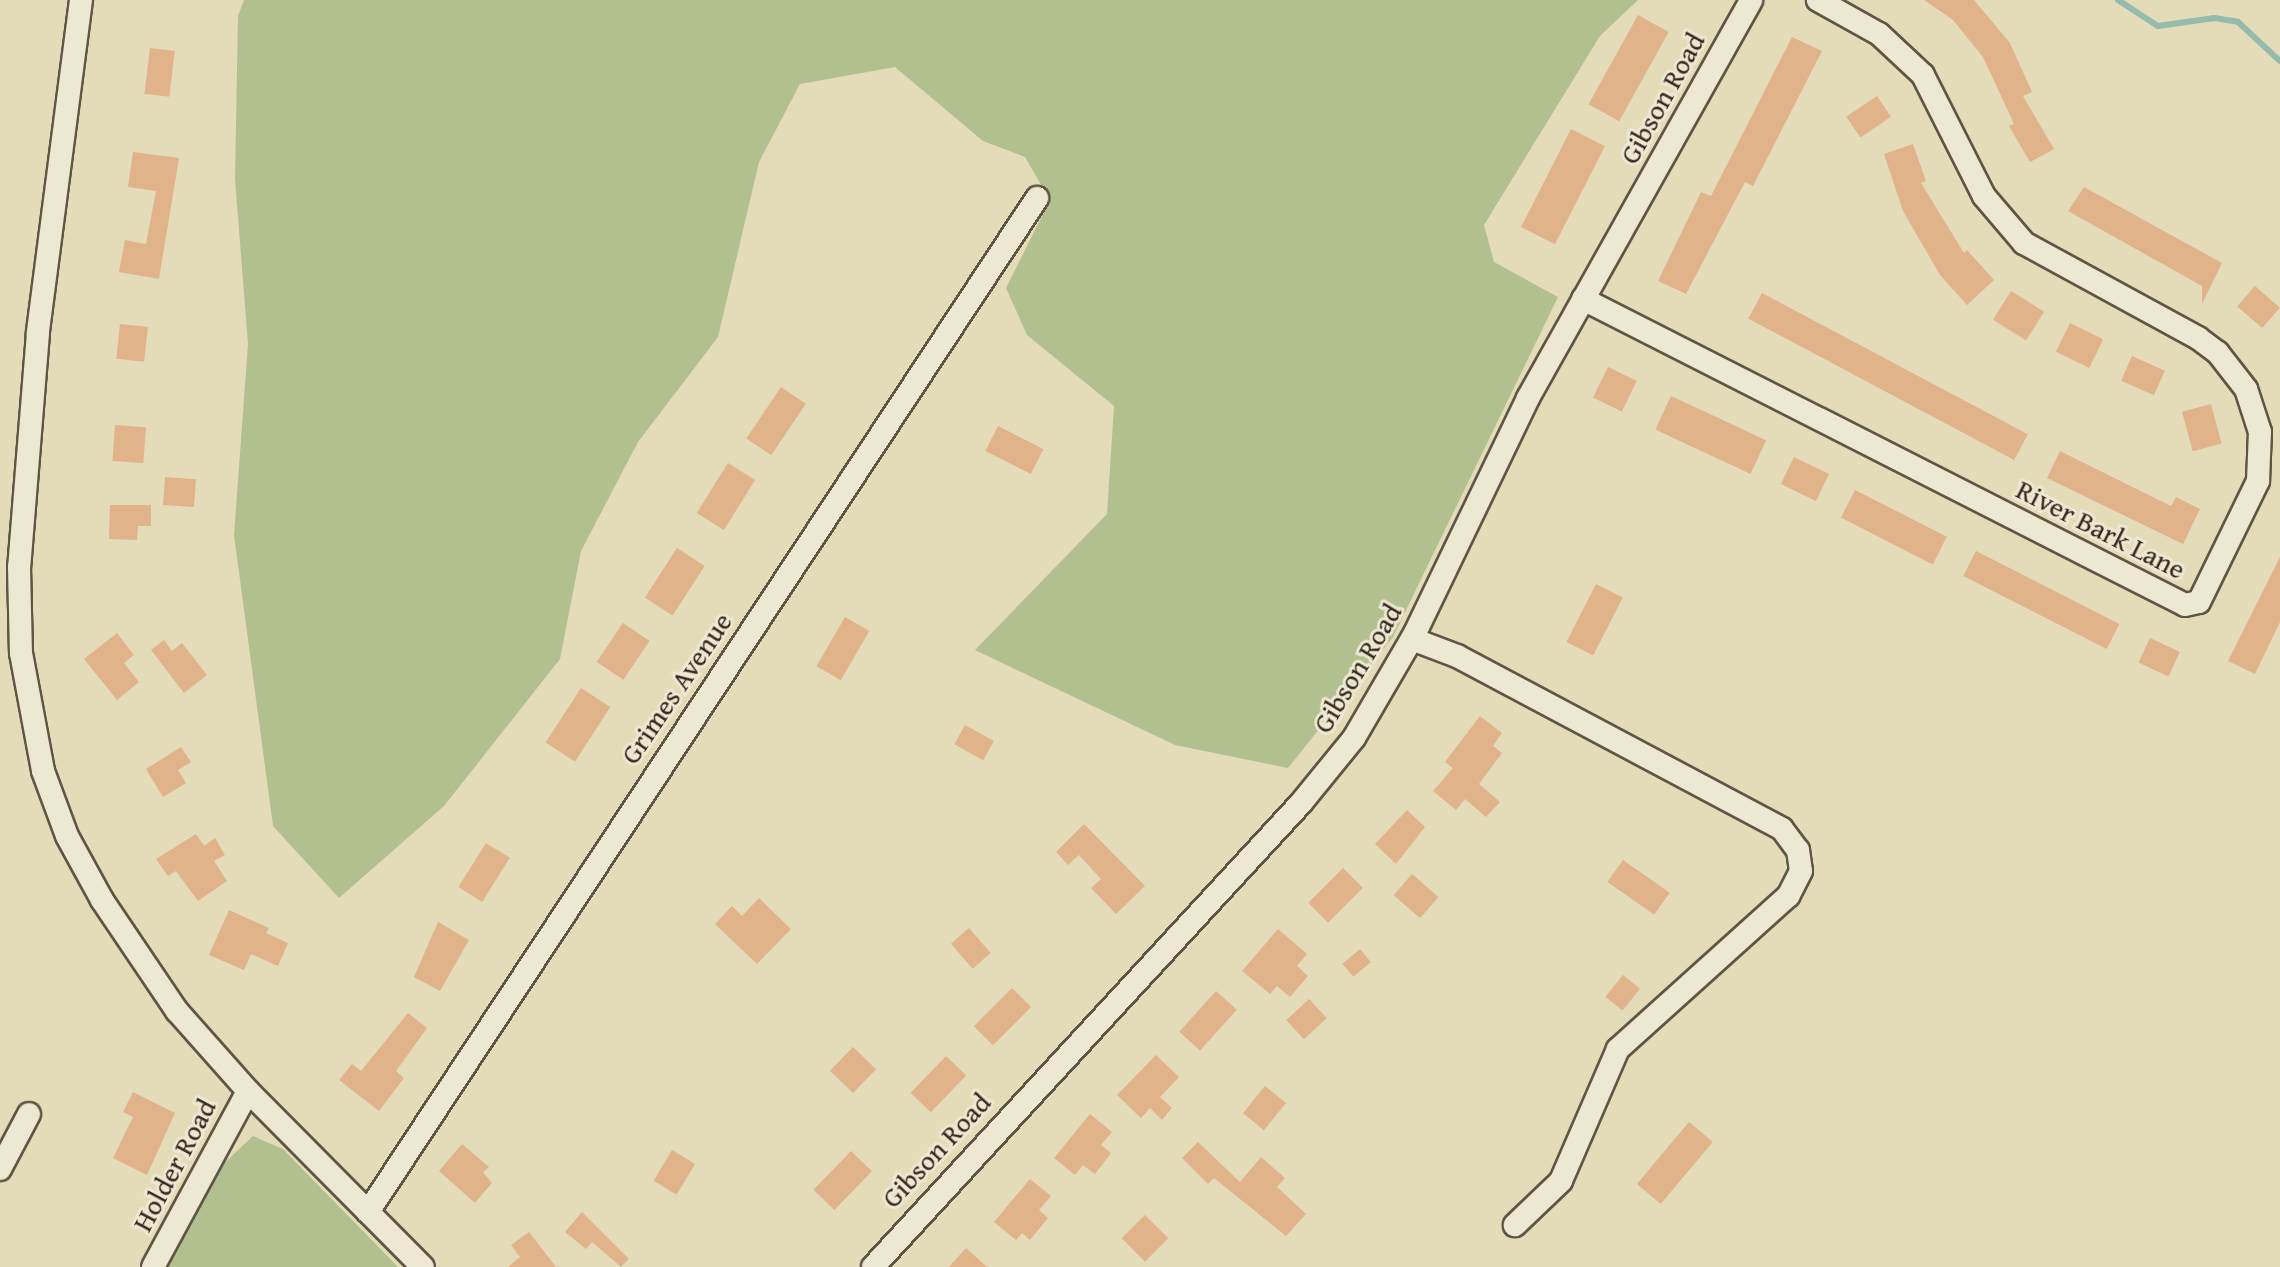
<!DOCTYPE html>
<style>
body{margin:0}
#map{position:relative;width:2280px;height:1267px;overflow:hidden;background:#e4dbb8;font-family:"Gentium Book Plus",serif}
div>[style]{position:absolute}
.green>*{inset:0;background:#b2c090}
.stream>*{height:6px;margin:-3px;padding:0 3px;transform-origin:3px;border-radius:3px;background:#95bbad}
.building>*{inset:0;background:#e1b38a;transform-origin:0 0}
.roads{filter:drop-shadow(2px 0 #5f5544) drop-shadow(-2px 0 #5f5544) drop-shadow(0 2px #5f5544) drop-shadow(0 -2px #5f5544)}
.minor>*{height:22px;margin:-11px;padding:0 11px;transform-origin:11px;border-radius:11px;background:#ede8d1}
span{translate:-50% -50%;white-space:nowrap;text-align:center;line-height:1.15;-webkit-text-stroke:6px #ede8d1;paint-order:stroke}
.street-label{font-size:28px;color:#33281e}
</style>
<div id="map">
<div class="green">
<div style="clip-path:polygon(244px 0,1638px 0,1600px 36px,1484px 225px,1494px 262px,1558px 297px,1393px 637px,1288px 768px,1175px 745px,975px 650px,1107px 514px,1114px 406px,1027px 335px,1006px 288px,1050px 200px,1025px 157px,983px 141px,895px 67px,800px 84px,759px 162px,718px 337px,638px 442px,581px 551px,560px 659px,444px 806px,339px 898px,273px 826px,234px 535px,248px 344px,235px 179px,238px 16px)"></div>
<div style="clip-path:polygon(253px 1136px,283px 1149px,398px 1267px,168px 1267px,221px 1166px)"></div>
</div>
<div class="stream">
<div style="left:2118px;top:0;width:48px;rotate:33deg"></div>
<div style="left:2158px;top:26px;width:57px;rotate:-8.1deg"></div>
<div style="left:2214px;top:18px;width:24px;rotate:9deg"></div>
<div style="left:2238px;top:22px;width:57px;rotate:42.9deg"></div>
</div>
<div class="building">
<div style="clip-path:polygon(1924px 0,1974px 0,2010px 43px,2032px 92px,2023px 96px,2054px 149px,2030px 162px,2009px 126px,2014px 124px,1983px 57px,1953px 20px)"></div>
<div style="left:1638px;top:15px;width:35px;height:102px;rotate:29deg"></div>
<div style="clip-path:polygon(1792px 37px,1822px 51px,1753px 186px,1745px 182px,1686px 294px,1658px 281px,1701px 192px,1711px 196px)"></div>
<div style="left:150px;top:48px;width:25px;height:46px;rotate:7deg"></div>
<div style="left:1877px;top:96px;width:25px;height:37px;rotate:56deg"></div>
<div style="left:1571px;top:129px;width:38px;height:110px;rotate:27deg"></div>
<div style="clip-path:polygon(1913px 144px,1926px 181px,1921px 183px,1964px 253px,1967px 250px,1994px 280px,1967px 305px,1940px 275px,1903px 211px,1884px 154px)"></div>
<div style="clip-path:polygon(133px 152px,179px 158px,159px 279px,119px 272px,125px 240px,146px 244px,156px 191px,128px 187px)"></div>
<div style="clip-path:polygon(2084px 187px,2222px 263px,2202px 304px,2202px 286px,2068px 211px)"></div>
<div style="left:2255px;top:286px;width:33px;height:27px;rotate:41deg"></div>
<div style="left:2011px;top:291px;width:39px;height:34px;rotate:32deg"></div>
<div style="left:1762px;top:293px;width:301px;height:29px;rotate:28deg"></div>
<div style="left:2070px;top:323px;width:37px;height:32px;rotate:26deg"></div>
<div style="left:120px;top:324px;width:28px;height:35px;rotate:6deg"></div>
<div style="left:2132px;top:356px;width:36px;height:27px;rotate:24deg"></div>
<div style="left:1608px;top:367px;width:32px;height:34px;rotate:26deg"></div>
<div style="left:781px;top:387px;width:30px;height:62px;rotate:34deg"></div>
<div style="left:1671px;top:396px;width:105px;height:37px;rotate:25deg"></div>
<div style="left:2211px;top:404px;width:41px;height:30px;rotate:75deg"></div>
<div style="left:115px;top:425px;width:31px;height:36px;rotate:4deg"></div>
<div style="left:998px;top:426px;width:51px;height:28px;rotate:27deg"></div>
<div style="clip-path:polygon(2060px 451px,2171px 506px,2176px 497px,2200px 509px,2183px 544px,2047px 478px)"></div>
<div style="left:1794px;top:457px;width:39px;height:30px;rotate:26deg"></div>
<div style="left:728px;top:463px;width:32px;height:59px;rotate:32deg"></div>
<div style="left:165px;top:477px;width:31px;height:28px;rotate:4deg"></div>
<div style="left:1855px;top:490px;width:103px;height:31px;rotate:27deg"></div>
<div style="clip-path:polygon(110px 505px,151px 505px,151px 526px,138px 526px,137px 540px,109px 539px)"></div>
<div style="left:677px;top:548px;width:33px;height:59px;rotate:33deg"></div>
<div style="left:1976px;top:551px;width:161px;height:28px;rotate:27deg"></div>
<div style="clip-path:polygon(2280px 557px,2280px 622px,2255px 674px,2228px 661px)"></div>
<div style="left:1596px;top:584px;width:30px;height:65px;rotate:27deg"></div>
<div style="left:845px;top:617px;width:28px;height:57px;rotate:30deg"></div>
<div style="left:623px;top:623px;width:32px;height:47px;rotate:34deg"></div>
<div style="clip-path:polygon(117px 633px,134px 655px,124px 663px,139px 682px,117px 700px,84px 659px)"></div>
<div style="left:2150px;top:638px;width:33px;height:27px;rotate:25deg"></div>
<div style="clip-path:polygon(164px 640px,172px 651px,182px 643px,207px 675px,184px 693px,151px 650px)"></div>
<div style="left:581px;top:688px;width:35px;height:65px;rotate:33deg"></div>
<div style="clip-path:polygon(1480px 716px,1502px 733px,1493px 746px,1502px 753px,1479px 784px,1500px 802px,1486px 817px,1465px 799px,1456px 810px,1433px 791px,1453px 768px,1445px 762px)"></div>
<div style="left:965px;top:725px;width:33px;height:22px;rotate:29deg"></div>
<div style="clip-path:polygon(181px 747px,191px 762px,178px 770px,186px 783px,163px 797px,146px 769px)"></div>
<div style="clip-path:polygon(1407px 810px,1425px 827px,1396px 864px,1375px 844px)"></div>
<div style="clip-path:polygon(1084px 824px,1145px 886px,1116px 914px,1091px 888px,1101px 879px,1079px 855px,1068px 865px,1056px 852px)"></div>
<div style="clip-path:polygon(196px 834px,204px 846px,215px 838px,225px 855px,214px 861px,227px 881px,198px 901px,176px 871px,168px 876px,156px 859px)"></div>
<div style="left:486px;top:843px;width:28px;height:52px;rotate:32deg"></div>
<div style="left:1623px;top:860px;width:57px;height:27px;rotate:35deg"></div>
<div style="left:1343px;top:868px;width:28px;height:49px;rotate:45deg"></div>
<div style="left:1412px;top:874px;width:35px;height:28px;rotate:41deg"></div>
<div style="clip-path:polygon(759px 898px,791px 929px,757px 964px,715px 924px,732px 906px,742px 916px)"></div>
<div style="clip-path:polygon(229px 910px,269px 928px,266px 933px,288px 943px,278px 966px,251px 954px,244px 970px,209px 955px)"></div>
<div style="clip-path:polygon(438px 922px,469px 940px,440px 991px,414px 977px)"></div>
<div style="left:969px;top:928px;width:33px;height:24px;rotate:49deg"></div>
<div style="clip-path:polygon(1278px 929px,1307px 954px,1297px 966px,1308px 976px,1290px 997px,1277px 986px,1270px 994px,1242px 971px)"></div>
<div style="left:1360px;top:949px;width:17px;height:23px;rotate:50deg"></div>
<div style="left:1623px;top:975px;width:22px;height:28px;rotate:39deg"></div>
<div style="left:1012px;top:988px;width:27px;height:54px;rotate:45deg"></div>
<div style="left:1216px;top:991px;width:28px;height:55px;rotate:42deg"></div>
<div style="left:1309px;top:999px;width:26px;height:31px;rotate:47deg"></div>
<div style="clip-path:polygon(408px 1013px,427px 1028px,396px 1071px,404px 1078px,379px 1111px,339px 1080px,352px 1064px,361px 1071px)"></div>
<div style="left:853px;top:1047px;width:32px;height:33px;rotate:44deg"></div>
<div style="clip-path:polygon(1156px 1055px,1179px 1077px,1160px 1097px,1172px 1108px,1162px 1120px,1150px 1108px,1141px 1118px,1117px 1095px)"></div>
<div style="left:946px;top:1056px;width:28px;height:51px;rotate:44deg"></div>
<div style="left:1265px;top:1086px;width:27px;height:35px;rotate:39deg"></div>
<div style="clip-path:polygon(133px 1092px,175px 1113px,147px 1175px,113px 1158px,133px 1117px,123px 1112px)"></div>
<div style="clip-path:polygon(1090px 1114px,1112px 1132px,1101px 1145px,1111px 1153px,1095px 1174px,1083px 1165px,1075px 1175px,1054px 1158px)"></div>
<div style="left:1689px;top:1122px;width:31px;height:81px;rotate:40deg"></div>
<div style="clip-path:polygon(1198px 1142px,1240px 1182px,1261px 1157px,1285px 1178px,1277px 1187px,1306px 1214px,1286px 1236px,1214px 1178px,1208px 1184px,1182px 1158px)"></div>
<div style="clip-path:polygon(462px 1144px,489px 1167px,483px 1172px,492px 1183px,475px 1203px,439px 1171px)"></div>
<div style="left:672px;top:1150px;width:27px;height:36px;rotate:31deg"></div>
<div style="left:851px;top:1151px;width:29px;height:54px;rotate:44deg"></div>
<div style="clip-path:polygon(1030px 1179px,1051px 1196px,1039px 1210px,1048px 1218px,1030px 1240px,1022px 1233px,1016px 1240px,994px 1222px)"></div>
<div style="clip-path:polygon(582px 1212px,629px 1259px,621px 1267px,592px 1242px,586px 1249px,565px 1232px)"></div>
<div style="left:1145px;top:1215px;width:33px;height:33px;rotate:45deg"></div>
<div style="clip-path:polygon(529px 1232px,556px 1267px,508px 1267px,520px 1257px,511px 1245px)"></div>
<div style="clip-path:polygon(966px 1248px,987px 1267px,949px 1267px)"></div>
</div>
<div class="roads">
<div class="minor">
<div style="left:81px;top:0;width:336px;rotate:97.4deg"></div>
<div style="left:38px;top:333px;width:235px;rotate:94.6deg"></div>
<div style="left:19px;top:567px;width:86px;rotate:88.7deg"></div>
<div style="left:21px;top:653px;width:120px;rotate:79.4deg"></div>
<div style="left:43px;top:771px;width:69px;rotate:69.7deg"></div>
<div style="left:67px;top:836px;width:73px;rotate:61.3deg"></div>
<div style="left:102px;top:900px;width:134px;rotate:56deg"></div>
<div style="left:177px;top:1011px;width:107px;rotate:48.4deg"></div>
<div style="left:248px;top:1091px;width:248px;rotate:45.2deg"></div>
<div style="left:1583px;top:299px;width:675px;rotate:26.94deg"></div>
<div style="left:2185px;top:605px;width:14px;rotate:-12deg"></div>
<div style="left:2199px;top:602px;width:135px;rotate:-64deg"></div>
<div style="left:2258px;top:481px;width:49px;rotate:-87.7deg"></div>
<div style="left:2260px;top:432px;width:45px;rotate:-108deg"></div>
<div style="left:2246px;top:389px;width:46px;rotate:-127.9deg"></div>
<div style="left:2218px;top:353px;width:25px;rotate:-143deg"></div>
<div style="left:2198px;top:338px;width:198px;rotate:-151.4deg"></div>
<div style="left:2024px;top:243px;width:62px;rotate:-130.4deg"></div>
<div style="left:1984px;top:196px;width:136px;rotate:-116.8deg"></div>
<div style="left:1923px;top:75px;width:60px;rotate:-137deg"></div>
<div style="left:1879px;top:34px;width:70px;rotate:-150.9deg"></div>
<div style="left:1412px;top:639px;width:48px;rotate:20.7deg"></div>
<div style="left:1457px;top:656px;width:368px;rotate:28deg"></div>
<div style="left:1782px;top:829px;width:26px;rotate:53deg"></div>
<div style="left:1798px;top:850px;width:21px;rotate:82deg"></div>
<div style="left:1801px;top:871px;width:28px;rotate:117deg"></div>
<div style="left:1788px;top:896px;width:229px;rotate:138deg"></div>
<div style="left:1618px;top:1049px;width:144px;rotate:113.4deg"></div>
<div style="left:1561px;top:1181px;width:64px;rotate:136.3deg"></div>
<div style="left:0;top:1169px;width:62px;rotate:-62.2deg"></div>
<div style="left:368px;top:1212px;width:1215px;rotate:-56.58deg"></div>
<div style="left:153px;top:1267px;width:200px;rotate:-61.6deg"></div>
<div style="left:873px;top:1267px;width:631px;rotate:-47.31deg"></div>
<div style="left:1301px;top:803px;width:84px;rotate:-50.8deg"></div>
<div style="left:1354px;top:738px;width:121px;rotate:-59.8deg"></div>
<div style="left:1415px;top:633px;width:261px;rotate:-64.3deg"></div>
<div style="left:1528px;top:398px;width:456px;rotate:-60.7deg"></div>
</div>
</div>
<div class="street-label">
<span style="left:1662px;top:98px;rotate:-61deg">Gibson Road</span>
<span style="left:2101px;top:529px;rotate:27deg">River Bark Lane</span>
<span style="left:1357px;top:668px;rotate:-59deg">Gibson Road</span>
<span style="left:676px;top:688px;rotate:-56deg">Grimes Avenue</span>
<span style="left:936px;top:1150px;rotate:-47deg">Gibson Road</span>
<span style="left:174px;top:1165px;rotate:-62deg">Holder Road</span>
</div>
</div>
